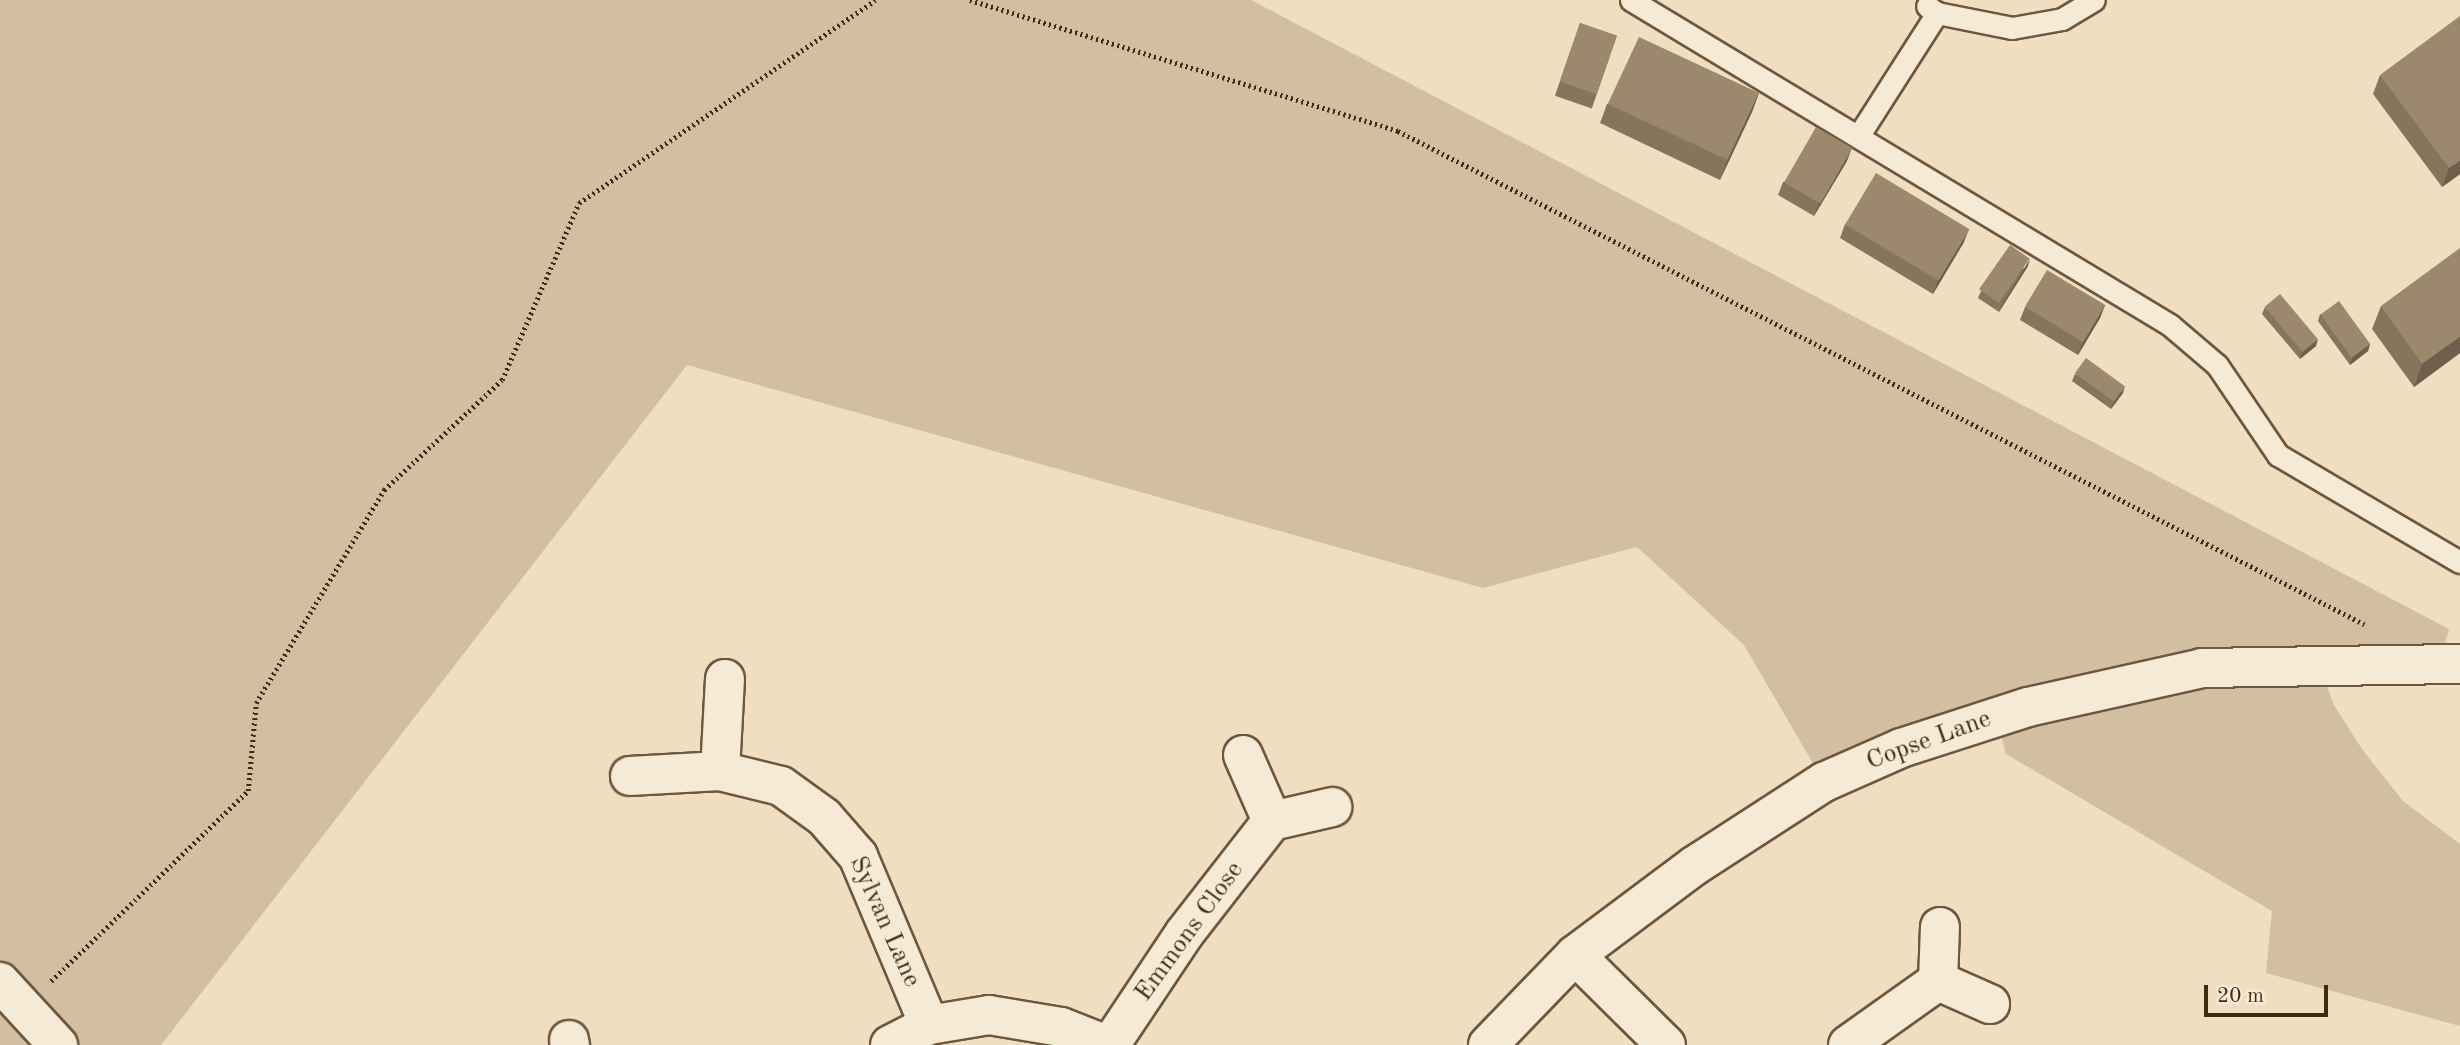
<!DOCTYPE html>
<style>
body{margin:0}
#map{position:relative;width:2460px;height:1045px;overflow:hidden;background:#f0dec0;font-family:"Old Standard TT",serif}
div>[style]{position:absolute}
.green>*{inset:0;background:#d2bfa2}
.path>*{height:4.5px;margin-top:-2.25px;transform-origin:0;background:repeating-linear-gradient(90deg,#422a11 0 2px,transparent 0 5.5px)}
.roads{filter:drop-shadow(2px 0 #6e573d) drop-shadow(-2px 0 #6e573d) drop-shadow(0 2px #6e573d) drop-shadow(0 -2px #6e573d)}
.service>*{height:21px;margin:-10.5px;padding:0 10.5px;transform-origin:10.5px;border-radius:10.5px;background:#f5ead6}
.minor>*{height:38px;margin:-19px;padding:0 19px;transform-origin:19px;border-radius:19px;background:#f5ead6}
.wall>*{inset:0;background:#86755d;transform-origin:0 0}
.shaded-wall>*{inset:0;background:#6d5f4c}
.building>*{inset:0;background:#9c886c;transform-origin:0 0}
span{translate:-50% -50%;white-space:nowrap;text-align:center;line-height:1.15;-webkit-text-stroke:5px #f5ead6;paint-order:stroke}
.street-label{font-size:26px;color:#422a11}
.scale{position:absolute;left:2204px;top:985px;width:124px;height:32px;box-sizing:border-box;border:4px solid #422a11;border-top:0;padding-left:9px;font-size:21px;line-height:24px;white-space:nowrap;color:#422a11;-webkit-text-stroke:5px #f5ead6;paint-order:stroke}
</style>
<div id="map">
<div class="green">
<div style="clip-path:polygon(0 0,1251px 0,2449px 629px,2440px 662px,2318px 663px,2334px 705px,2362px 749px,2403px 801px,2460px 844px,2460px 1026px,2266px 973px,2272px 911px,2006px 754px,1996px 716px,1824px 782px,1744px 645px,1637px 547px,1483px 588px,687px 365px,161px 1045px,0 1045px)"></div>
</div>
<div class="path">
<div style="left:970px;top:0;width:448px;rotate:17deg"></div>
<div style="left:1398px;top:131px;width:1085px;rotate:27.04deg"></div>
<div style="left:51px;top:981px;width:274px;rotate:-44deg"></div>
<div style="left:248px;top:791px;width:88px;rotate:-84.8deg"></div>
<div style="left:256px;top:703px;width:249px;rotate:-59deg"></div>
<div style="left:384px;top:490px;width:161px;rotate:-43deg"></div>
<div style="left:502px;top:380px;width:193px;rotate:-66.5deg"></div>
<div style="left:579px;top:203px;width:359px;rotate:-34.4deg"></div>
</div>
<div class="roads">
<div class="service">
<div style="left:1631px;top:0;width:629px;rotate:31.09deg"></div>
<div style="left:2170px;top:325px;width:62px;rotate:40.4deg"></div>
<div style="left:2217px;top:365px;width:109px;rotate:55.9deg"></div>
<div style="left:2278px;top:455px;width:211px;rotate:30.5deg"></div>
<div style="left:1937px;top:13px;width:76px;rotate:11.3deg"></div>
<div style="left:2012px;top:28px;width:51px;rotate:-10.2deg"></div>
<div style="left:2062px;top:19px;width:37px;rotate:-31deg"></div>
<div style="left:1859px;top:135px;width:145px;rotate:-57.4deg"></div>
<div style="left:1937px;top:13px;width:12px;rotate:-145deg"></div>
</div>
<div class="minor">
<div style="left:725px;top:679px;width:92px;rotate:93.1deg"></div>
<div style="left:720px;top:771px;width:63px;rotate:13.8deg"></div>
<div style="left:781px;top:786px;width:53px;rotate:35.8deg"></div>
<div style="left:824px;top:817px;width:52px;rotate:48.9deg"></div>
<div style="left:858px;top:856px;width:183px;rotate:67.2deg"></div>
<div style="left:630px;top:776px;width:90px;rotate:-3.2deg"></div>
<div style="left:1272px;top:821px;width:62px;rotate:-13.1deg"></div>
<div style="left:1575px;top:955px;width:128px;rotate:44.7deg"></div>
<div style="left:1938px;top:981px;width:54px;rotate:-87.9deg"></div>
<div style="left:0;top:982px;width:86px;rotate:47.4deg"></div>
<div style="left:569px;top:1040px;width:5px;rotate:79deg"></div>
<div style="left:890px;top:1045px;width:44px;rotate:-27.1deg"></div>
<div style="left:929px;top:1025px;width:61px;rotate:-9.5deg"></div>
<div style="left:989px;top:1015px;width:73px;rotate:9.5deg"></div>
<div style="left:1061px;top:1027px;width:49px;rotate:21.4deg"></div>
<div style="left:1110px;top:1045px;width:133px;rotate:-56.3deg"></div>
<div style="left:1184px;top:934px;width:143px;rotate:-52.1deg"></div>
<div style="left:1272px;top:821px;width:72px;rotate:-113.7deg"></div>
<div style="left:1488px;top:1045px;width:125px;rotate:-46deg"></div>
<div style="left:1575px;top:955px;width:149px;rotate:-36.8deg"></div>
<div style="left:1694px;top:866px;width:155px;rotate:-32.9deg"></div>
<div style="left:1824px;top:782px;width:84px;rotate:-23.8deg"></div>
<div style="left:1901px;top:748px;width:133px;rotate:-17.9deg"></div>
<div style="left:2028px;top:707px;width:178px;rotate:-12.6deg"></div>
<div style="left:2202px;top:668px;width:258px;rotate:-0.9deg"></div>
<div style="left:1848px;top:1045px;width:110px;rotate:-35.4deg"></div>
<div style="left:1938px;top:981px;width:57px;rotate:23.9deg"></div>
</div>
</div>
<div class="wall">
<div style="left:1580px;top:23px;width:39px;height:77px;rotate:19deg"></div>
<div style="clip-path:polygon(2380px 75px,2460px 174px,2442px 187px,2373px 94px)"></div>
<div style="clip-path:polygon(1759px 93px,1752px 112px,1720px 180px,1600px 123px,1607px 104px)"></div>
<div style="clip-path:polygon(1847px 161px,1814px 216px,1778px 195px,1783px 182px)"></div>
<div style="clip-path:polygon(1845px 224px,1964px 242px,1933px 294px,1840px 238px)"></div>
<div style="clip-path:polygon(2028px 266px,1999px 312px,1978px 298px,1981px 291px)"></div>
<div style="clip-path:polygon(2105px 305px,2100px 318px,2078px 355px,2020px 320px,2025px 307px)"></div>
<div style="clip-path:polygon(2381px 306px,2460px 353px,2414px 387px,2372px 329px)"></div>
<div style="clip-path:polygon(2265px 307px,2316px 346px,2300px 359px,2262px 314px)"></div>
<div style="clip-path:polygon(2320px 314px,2370px 344px,2368px 351px,2350px 365px,2318px 321px)"></div>
<div style="clip-path:polygon(2075px 374px,2123px 393px,2111px 409px,2072px 381px)"></div>
</div>
<div class="shaded-wall">
<div style="clip-path:polygon(1759px 93px,1752px 112px,1720px 180px,1727px 161px)"></div>
<div style="clip-path:polygon(1852px 148px,1847px 161px,1814px 216px,1819px 203px)"></div>
<div style="clip-path:polygon(2460px 160px,2460px 174px,2442px 187px,2449px 168px)"></div>
<div style="clip-path:polygon(1969px 229px,1964px 242px,1933px 294px,1938px 280px)"></div>
<div style="clip-path:polygon(2030px 259px,2028px 266px,1999px 312px,2002px 305px)"></div>
<div style="clip-path:polygon(2105px 305px,2100px 318px,2078px 355px,2083px 342px)"></div>
<div style="clip-path:polygon(2460px 336px,2460px 353px,2414px 387px,2422px 364px)"></div>
<div style="clip-path:polygon(2318px 339px,2316px 346px,2300px 359px,2302px 352px)"></div>
<div style="clip-path:polygon(2370px 344px,2368px 351px,2350px 365px,2352px 358px)"></div>
<div style="clip-path:polygon(2125px 386px,2123px 393px,2111px 409px,2114px 402px)"></div>
</div>
<div class="building">
<div style="clip-path:polygon(2460px 16px,2460px 160px,2449px 168px,2380px 75px)"></div>
<div style="left:1580px;top:23px;width:39px;height:62px;rotate:19deg"></div>
<div style="left:1639px;top:37px;width:132px;height:74px;rotate:25deg"></div>
<div style="left:1816px;top:127px;width:42px;height:64px;rotate:30deg"></div>
<div style="left:1876px;top:173px;width:109px;height:60px;rotate:31deg"></div>
<div style="left:2010px;top:245px;width:24px;height:54px;rotate:35deg"></div>
<div style="clip-path:polygon(2460px 248px,2460px 336px,2422px 364px,2381px 306px)"></div>
<div style="left:2047px;top:270px;width:68px;height:43px;rotate:31deg"></div>
<div style="left:2280px;top:294px;width:59px;height:20px;rotate:50deg"></div>
<div style="left:2339px;top:301px;width:53px;height:23px;rotate:54deg"></div>
<div style="left:2086px;top:358px;width:48px;height:19px;rotate:36deg"></div>
</div>
<div class="street-label">
<span style="left:1929px;top:741px;rotate:-20deg">Copse Lane</span>
<span style="left:884px;top:922px;rotate:66deg">Sylvan Lane</span>
<span style="left:1190px;top:932px;rotate:-54deg">Emmons Close</span>
</div>
<div class="scale">20 m</div>
</div>
